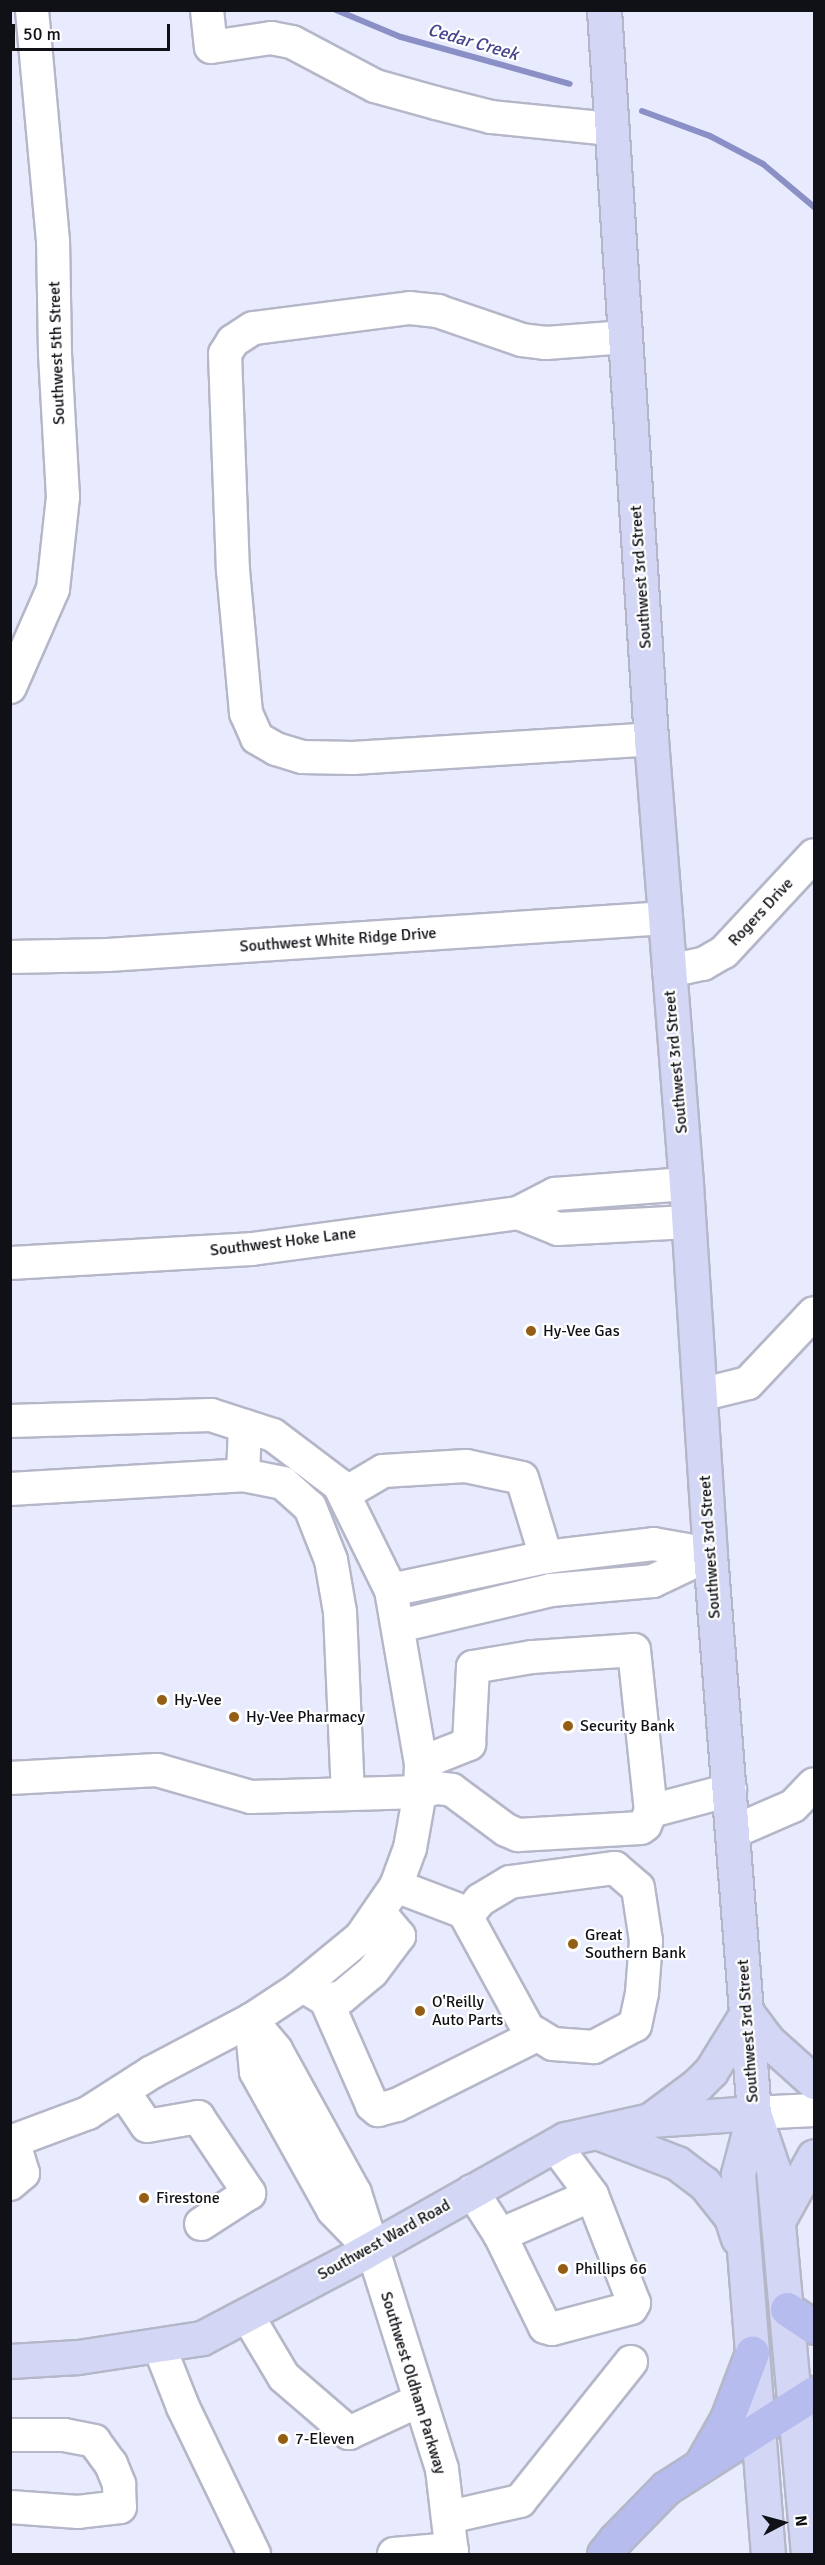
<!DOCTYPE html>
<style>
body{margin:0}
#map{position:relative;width:825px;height:2565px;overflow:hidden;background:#e8ebfd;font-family:Signika,sans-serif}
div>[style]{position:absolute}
.stream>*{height:6px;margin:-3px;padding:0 3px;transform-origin:3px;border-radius:3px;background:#8a8fc6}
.roads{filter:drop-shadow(2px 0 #b5b7c8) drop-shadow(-2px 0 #b5b7c8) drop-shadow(0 2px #b5b7c8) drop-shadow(0 -2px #b5b7c8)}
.minor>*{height:32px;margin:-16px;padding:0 16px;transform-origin:16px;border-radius:16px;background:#fff}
.major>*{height:33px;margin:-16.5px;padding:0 16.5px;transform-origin:16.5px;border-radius:16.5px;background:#d3d7f5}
.highway>*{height:33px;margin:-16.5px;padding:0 16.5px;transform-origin:16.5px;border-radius:16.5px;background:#b6bcee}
.dots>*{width:16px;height:16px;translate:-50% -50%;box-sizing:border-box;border:3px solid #fff;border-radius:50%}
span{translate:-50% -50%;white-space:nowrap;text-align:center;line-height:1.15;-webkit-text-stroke:4.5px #fff;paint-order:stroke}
.street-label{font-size:16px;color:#101117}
.poi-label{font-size:16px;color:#101117}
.left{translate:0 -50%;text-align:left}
.water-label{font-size:18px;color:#44458a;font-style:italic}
.frame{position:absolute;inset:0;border:12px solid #101117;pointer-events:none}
.north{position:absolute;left:753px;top:2493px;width:60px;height:60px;-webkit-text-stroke:4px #fff;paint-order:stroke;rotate:84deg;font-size:16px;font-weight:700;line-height:24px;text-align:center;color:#101117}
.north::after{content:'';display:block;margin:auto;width:21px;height:27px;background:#101117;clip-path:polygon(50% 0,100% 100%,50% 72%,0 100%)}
.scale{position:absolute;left:12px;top:24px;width:158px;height:27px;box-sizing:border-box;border:3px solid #101117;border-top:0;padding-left:8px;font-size:18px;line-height:21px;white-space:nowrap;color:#101117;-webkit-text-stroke:4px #fff;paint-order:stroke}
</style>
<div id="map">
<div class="stream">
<div style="left:336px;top:10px;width:70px;rotate:22.6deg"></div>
<div style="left:401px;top:37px;width:175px;rotate:15.5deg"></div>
<div style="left:642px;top:111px;width:72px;rotate:20.2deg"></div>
<div style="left:710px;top:136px;width:60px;rotate:27.8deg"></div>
<div style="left:763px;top:164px;width:67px;rotate:40.1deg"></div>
</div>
<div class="roads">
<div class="minor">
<div style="left:207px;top:10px;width:37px;rotate:84deg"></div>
<div style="left:211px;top:47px;width:61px;rotate:-8.5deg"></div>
<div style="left:271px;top:38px;width:21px;rotate:11deg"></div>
<div style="left:292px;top:42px;width:94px;rotate:27.9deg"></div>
<div style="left:375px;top:86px;width:63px;rotate:15.6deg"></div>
<div style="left:436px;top:103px;width:57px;rotate:14.3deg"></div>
<div style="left:491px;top:117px;width:122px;rotate:5.7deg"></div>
<div style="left:626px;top:337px;width:80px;rotate:175.7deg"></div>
<div style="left:546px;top:343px;width:24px;rotate:-173deg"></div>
<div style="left:522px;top:340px;width:89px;rotate:-161deg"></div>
<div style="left:438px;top:311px;width:28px;rotate:-174deg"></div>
<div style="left:410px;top:308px;width:158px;rotate:172.7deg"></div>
<div style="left:253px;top:328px;width:24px;rotate:147deg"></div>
<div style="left:233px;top:341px;width:15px;rotate:122deg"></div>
<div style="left:225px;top:354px;width:216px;rotate:87.9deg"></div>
<div style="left:233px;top:570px;width:144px;rotate:84.8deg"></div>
<div style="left:246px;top:713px;width:27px;rotate:66deg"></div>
<div style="left:257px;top:738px;width:22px;rotate:30deg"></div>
<div style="left:276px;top:749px;width:27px;rotate:17deg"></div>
<div style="left:302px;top:757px;width:51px;rotate:1.1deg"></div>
<div style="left:353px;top:758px;width:299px;rotate:-3.6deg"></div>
<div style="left:10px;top:687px;width:107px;rotate:-66.3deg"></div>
<div style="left:53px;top:589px;width:93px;rotate:-83.8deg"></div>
<div style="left:63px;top:497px;width:144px;rotate:-93.2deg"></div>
<div style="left:55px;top:353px;width:112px;rotate:-91deg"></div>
<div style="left:53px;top:241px;width:232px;rotate:-95.2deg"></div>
<div style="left:10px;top:957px;width:98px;rotate:-1.2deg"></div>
<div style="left:108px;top:955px;width:559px;rotate:-3.79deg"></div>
<div style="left:669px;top:971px;width:35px;rotate:-12deg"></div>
<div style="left:703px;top:964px;width:24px;rotate:-30deg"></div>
<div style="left:724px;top:952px;width:132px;rotate:-47.1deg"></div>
<div style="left:518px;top:1213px;width:43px;rotate:21.8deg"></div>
<div style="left:558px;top:1229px;width:130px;rotate:-3.1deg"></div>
<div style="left:10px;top:1263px;width:242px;rotate:-3.3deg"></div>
<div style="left:252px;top:1249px;width:268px;rotate:-7.7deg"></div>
<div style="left:518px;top:1213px;width:42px;rotate:-27.2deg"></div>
<div style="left:555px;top:1194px;width:131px;rotate:-4.4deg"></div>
<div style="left:700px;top:1395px;width:49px;rotate:-14deg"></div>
<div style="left:748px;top:1383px;width:96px;rotate:-46.7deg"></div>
<div style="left:10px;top:1421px;width:201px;rotate:-1.7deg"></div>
<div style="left:211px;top:1415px;width:65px;rotate:17.9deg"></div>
<div style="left:273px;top:1435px;width:83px;rotate:37.1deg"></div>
<div style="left:339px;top:1485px;width:117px;rotate:63.7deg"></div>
<div style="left:391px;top:1590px;width:176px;rotate:80.2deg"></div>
<div style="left:421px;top:1763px;width:29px;rotate:92deg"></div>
<div style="left:420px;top:1792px;width:57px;rotate:100.1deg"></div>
<div style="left:410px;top:1848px;width:40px;rotate:110.2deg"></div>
<div style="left:396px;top:1886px;width:62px;rotate:124.5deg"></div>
<div style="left:361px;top:1937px;width:82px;rotate:140.5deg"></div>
<div style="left:298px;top:1989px;width:56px;rotate:146.6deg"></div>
<div style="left:251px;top:2020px;width:112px;rotate:152.3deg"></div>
<div style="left:152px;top:2072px;width:76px;rotate:147.4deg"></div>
<div style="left:88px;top:2113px;width:83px;rotate:159.6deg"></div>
<div style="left:243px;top:1475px;width:41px;rotate:11.3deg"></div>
<div style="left:283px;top:1483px;width:36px;rotate:42deg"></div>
<div style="left:310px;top:1507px;width:57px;rotate:68.4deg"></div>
<div style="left:331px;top:1560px;width:53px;rotate:80.2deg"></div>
<div style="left:340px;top:1612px;width:181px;rotate:87.5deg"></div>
<div style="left:10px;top:1489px;width:233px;rotate:-3.4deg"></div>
<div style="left:243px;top:1475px;width:49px;rotate:-87.7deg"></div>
<div style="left:344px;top:1494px;width:45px;rotate:-30.5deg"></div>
<div style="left:383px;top:1471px;width:83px;rotate:-3.4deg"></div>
<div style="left:466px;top:1466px;width:57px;rotate:12.1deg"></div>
<div style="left:522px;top:1478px;width:83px;rotate:73.1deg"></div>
<div style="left:391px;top:1590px;width:158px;rotate:-12deg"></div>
<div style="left:546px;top:1557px;width:108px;rotate:-6.9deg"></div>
<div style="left:653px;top:1544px;width:58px;rotate:10deg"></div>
<div style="left:399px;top:1626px;width:156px;rotate:-13.3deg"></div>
<div style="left:551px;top:1590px;width:102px;rotate:-5deg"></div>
<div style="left:653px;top:1581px;width:63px;rotate:-25.3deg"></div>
<div style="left:421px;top:1763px;width:52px;rotate:-21.6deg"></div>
<div style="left:469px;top:1744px;width:77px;rotate:-87deg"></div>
<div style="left:473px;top:1667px;width:60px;rotate:-9.6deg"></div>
<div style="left:532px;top:1657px;width:102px;rotate:-3.9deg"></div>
<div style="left:634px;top:1650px;width:162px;rotate:84deg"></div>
<div style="left:651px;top:1811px;width:82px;rotate:-14.9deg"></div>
<div style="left:10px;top:1778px;width:147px;rotate:-3.1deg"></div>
<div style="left:157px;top:1770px;width:98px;rotate:16deg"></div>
<div style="left:251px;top:1797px;width:169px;rotate:-1.7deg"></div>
<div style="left:420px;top:1792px;width:18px;rotate:-13deg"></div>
<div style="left:438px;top:1788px;width:14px;rotate:8deg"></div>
<div style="left:452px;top:1790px;width:67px;rotate:36.5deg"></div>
<div style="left:506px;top:1830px;width:13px;rotate:23deg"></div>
<div style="left:518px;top:1835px;width:123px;rotate:-3.3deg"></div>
<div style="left:641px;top:1828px;width:5px;rotate:-37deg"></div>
<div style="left:645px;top:1825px;width:15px;rotate:-67deg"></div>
<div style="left:733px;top:1832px;width:65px;rotate:-23.4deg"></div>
<div style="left:793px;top:1806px;width:30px;rotate:-46deg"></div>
<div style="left:396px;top:1886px;width:73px;rotate:20.9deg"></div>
<div style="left:464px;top:1912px;width:8px;rotate:-14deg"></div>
<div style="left:472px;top:1910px;width:13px;rotate:-51deg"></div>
<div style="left:480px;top:1900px;width:35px;rotate:-31deg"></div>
<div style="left:510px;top:1882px;width:106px;rotate:-7.6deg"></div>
<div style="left:615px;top:1868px;width:30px;rotate:41deg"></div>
<div style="left:638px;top:1888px;width:54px;rotate:81.4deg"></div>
<div style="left:646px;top:1941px;width:52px;rotate:94.4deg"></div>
<div style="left:642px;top:1993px;width:33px;rotate:102deg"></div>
<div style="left:635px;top:2025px;width:47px;rotate:151.8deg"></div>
<div style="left:594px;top:2047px;width:41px;rotate:-175.8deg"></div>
<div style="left:553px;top:2044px;width:29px;rotate:-149deg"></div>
<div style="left:528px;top:2029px;width:133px;rotate:-118.7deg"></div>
<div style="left:308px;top:1989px;width:21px;rotate:31deg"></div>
<div style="left:326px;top:2000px;width:16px;rotate:-11deg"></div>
<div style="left:342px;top:1997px;width:39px;rotate:-40deg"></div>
<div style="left:372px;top:1972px;width:45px;rotate:-53.1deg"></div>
<div style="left:399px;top:1936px;width:30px;rotate:-130deg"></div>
<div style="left:326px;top:2000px;width:115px;rotate:66.3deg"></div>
<div style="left:372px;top:2105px;width:8px;rotate:40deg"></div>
<div style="left:378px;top:2110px;width:20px;rotate:-15deg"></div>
<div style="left:397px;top:2105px;width:157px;rotate:-26.6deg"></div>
<div style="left:251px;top:2020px;width:39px;rotate:50deg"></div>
<div style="left:276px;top:2050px;width:163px;rotate:61.1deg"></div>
<div style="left:355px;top:2193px;width:289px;rotate:72.5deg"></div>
<div style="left:442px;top:2469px;width:86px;rotate:83.3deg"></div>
<div style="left:251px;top:2020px;width:52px;rotate:84.5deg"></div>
<div style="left:256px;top:2072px;width:158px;rotate:60.8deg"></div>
<div style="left:333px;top:2210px;width:50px;rotate:45.8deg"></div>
<div style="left:123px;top:2091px;width:42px;rotate:55.6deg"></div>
<div style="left:147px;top:2126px;width:52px;rotate:-10deg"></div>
<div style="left:198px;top:2117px;width:92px;rotate:56.1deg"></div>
<div style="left:249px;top:2193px;width:57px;rotate:147.1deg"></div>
<div style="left:754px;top:2113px;width:60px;rotate:-2.9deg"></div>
<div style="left:10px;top:2184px;width:17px;rotate:-40deg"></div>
<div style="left:23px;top:2173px;width:34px;rotate:-107deg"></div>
<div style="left:472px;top:2191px;width:52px;rotate:57.5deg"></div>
<div style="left:500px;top:2235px;width:100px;rotate:-23.5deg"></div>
<div style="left:500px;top:2235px;width:102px;rotate:63.9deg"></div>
<div style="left:545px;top:2327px;width:7px;rotate:16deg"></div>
<div style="left:552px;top:2329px;width:82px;rotate:-14.9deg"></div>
<div style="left:631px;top:2308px;width:6px;rotate:-59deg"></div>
<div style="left:634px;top:2303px;width:116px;rotate:-111.3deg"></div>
<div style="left:592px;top:2195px;width:62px;rotate:-126.5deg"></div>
<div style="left:247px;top:2315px;width:72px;rotate:59.2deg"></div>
<div style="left:284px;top:2377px;width:86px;rotate:40.7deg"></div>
<div style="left:349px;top:2433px;width:78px;rotate:-24.9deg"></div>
<div style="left:159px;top:2346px;width:66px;rotate:68.5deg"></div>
<div style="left:183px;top:2407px;width:163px;rotate:64.2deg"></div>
<div style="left:10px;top:2435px;width:54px"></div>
<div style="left:64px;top:2435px;width:31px;rotate:11deg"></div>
<div style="left:94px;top:2441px;width:29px;rotate:54deg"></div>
<div style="left:111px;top:2464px;width:22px;rotate:68deg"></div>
<div style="left:119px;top:2484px;width:23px;rotate:88deg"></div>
<div style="left:120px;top:2507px;width:42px;rotate:173.2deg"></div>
<div style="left:78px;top:2512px;width:68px;rotate:-175.8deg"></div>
<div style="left:449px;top:2517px;width:73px;rotate:-12.7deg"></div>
<div style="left:520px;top:2501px;width:178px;rotate:-51.4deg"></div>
<div style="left:394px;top:2554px;width:58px;rotate:-4.9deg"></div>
</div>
<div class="major">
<div style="left:604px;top:10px;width:731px;rotate:86.31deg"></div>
<div style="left:651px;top:739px;width:446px;rotate:85.5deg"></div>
<div style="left:686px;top:1184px;width:371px;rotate:86.3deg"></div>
<div style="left:710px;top:1554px;width:561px;rotate:85.5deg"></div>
<div style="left:754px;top:2113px;width:59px;rotate:71.3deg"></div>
<div style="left:773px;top:2169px;width:387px;rotate:84.8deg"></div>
<div style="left:747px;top:2013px;width:34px;rotate:53deg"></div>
<div style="left:767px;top:2040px;width:63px;rotate:41.8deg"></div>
<div style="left:754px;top:2113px;width:63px;rotate:104.7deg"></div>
<div style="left:738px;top:2174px;width:381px;rotate:85.5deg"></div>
<div style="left:650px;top:2120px;width:59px;rotate:-36.7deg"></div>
<div style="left:697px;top:2085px;width:20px;rotate:-45deg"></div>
<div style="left:711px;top:2071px;width:68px;rotate:-58.2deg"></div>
<div style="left:597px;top:2132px;width:86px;rotate:21.2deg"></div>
<div style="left:677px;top:2163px;width:34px;rotate:37deg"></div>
<div style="left:704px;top:2183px;width:43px;rotate:51.5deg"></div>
<div style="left:731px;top:2217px;width:22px;rotate:72deg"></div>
<div style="left:778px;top:2221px;width:74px;rotate:-61deg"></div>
<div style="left:10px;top:2361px;width:68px;rotate:-3.4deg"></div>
<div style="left:78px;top:2357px;width:125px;rotate:-8.7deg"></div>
<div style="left:202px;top:2338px;width:180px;rotate:-27.8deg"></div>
<div style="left:361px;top:2254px;width:234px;rotate:-29.4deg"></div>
<div style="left:565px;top:2139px;width:87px;rotate:-12.6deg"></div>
<div style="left:650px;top:2120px;width:104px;rotate:-3.9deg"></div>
</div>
<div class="highway">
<div style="left:787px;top:2309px;width:32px;rotate:34deg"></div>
<div style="left:702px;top:2463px;width:51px;rotate:-60.4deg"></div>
<div style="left:727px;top:2419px;width:71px;rotate:-69.3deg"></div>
<div style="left:604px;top:2554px;width:19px;rotate:-51deg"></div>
<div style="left:616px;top:2539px;width:71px;rotate:-45.6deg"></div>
<div style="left:666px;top:2488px;width:176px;rotate:-32.7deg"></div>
</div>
</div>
<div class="dots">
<div style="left:531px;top:1331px;background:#945f14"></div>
<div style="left:162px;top:1700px;background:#945f14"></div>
<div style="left:234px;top:1717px;background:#945f14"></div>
<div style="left:568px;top:1726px;background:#945f14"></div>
<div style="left:573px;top:1944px;background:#945f14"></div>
<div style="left:420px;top:2011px;background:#945f14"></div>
<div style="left:144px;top:2198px;background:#945f14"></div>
<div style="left:563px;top:2269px;background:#945f14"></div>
<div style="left:283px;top:2439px;background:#945f14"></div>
</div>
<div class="street-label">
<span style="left:57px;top:353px;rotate:-92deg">Southwest 5th Street</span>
<span style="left:641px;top:577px;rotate:-94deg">Southwest 3rd Street</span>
<span style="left:761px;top:912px;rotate:-47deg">Rogers Drive</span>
<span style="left:338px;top:940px;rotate:-4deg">Southwest White Ridge Drive</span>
<span style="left:676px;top:1062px;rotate:-95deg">Southwest 3rd Street</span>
<span style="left:283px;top:1242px;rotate:-7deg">Southwest Hoke Lane</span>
<span style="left:710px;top:1547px;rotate:-94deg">Southwest 3rd Street</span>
<span style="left:748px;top:2031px;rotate:-94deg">Southwest 3rd Street</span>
<span style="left:384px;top:2240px;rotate:-29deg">Southwest Ward Road</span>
<span style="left:413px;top:2383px;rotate:73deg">Southwest Oldham Parkway</span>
</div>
<div class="poi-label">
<span class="left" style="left:543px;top:1331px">Hy-Vee Gas</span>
<span class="left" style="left:174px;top:1700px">Hy-Vee</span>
<span class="left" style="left:246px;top:1717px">Hy-Vee Pharmacy</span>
<span class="left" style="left:580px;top:1726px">Security Bank</span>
<span class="left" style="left:585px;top:1944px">Great<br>Southern Bank</span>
<span class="left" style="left:432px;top:2011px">O'Reilly<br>Auto Parts</span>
<span class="left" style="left:156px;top:2198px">Firestone</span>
<span class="left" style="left:575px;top:2269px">Phillips 66</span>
<span class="left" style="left:295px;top:2439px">7-Eleven</span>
</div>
<div class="water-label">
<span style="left:473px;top:42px;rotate:16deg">Cedar Creek</span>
</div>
<div class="frame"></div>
<div class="north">N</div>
<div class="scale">50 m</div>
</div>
